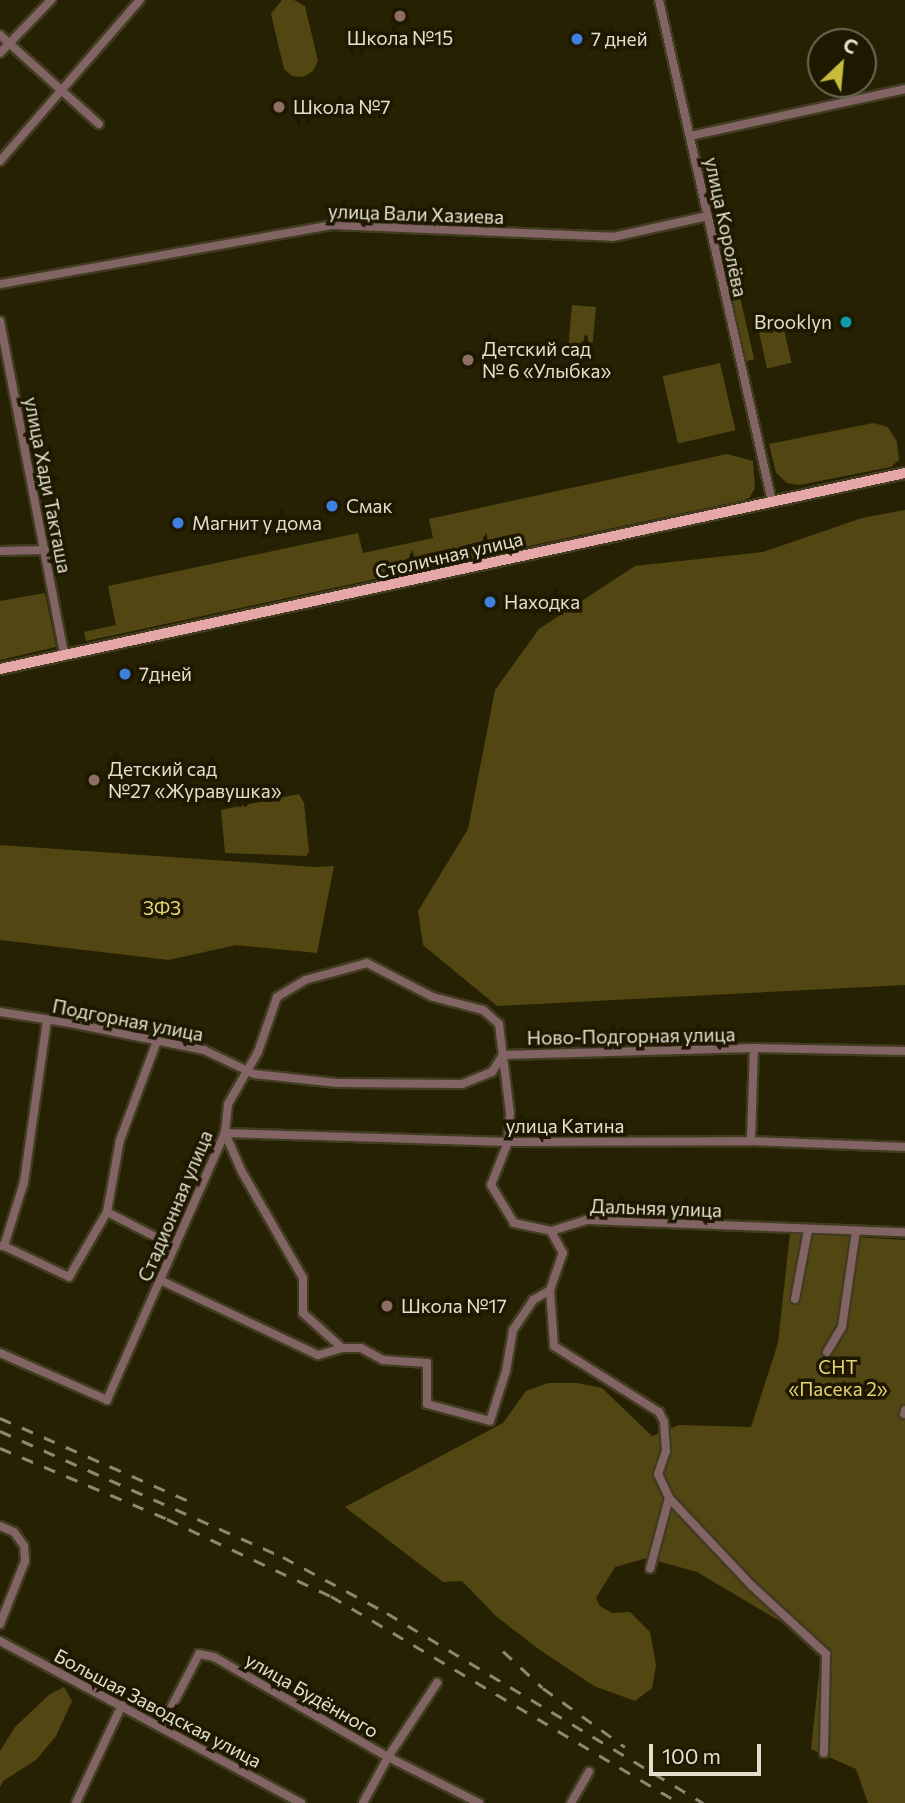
<!DOCTYPE html>
<meta charset="utf-8">
<style>
body{margin:0}
#map{position:relative;width:905px;height:1803px;overflow:hidden;background:#272104;font-family:Commissioner,sans-serif}
div>[style]{position:absolute}
.green>*{inset:0;background:#524713;transform-origin:0 0}
.roads{filter:drop-shadow(2px 0 #413c20) drop-shadow(-2px 0 #413c20) drop-shadow(0 2px #413c20) drop-shadow(0 -2px #413c20)}
.minor>*{height:8px;margin:-4px;padding:0 4px;transform-origin:4px;border-radius:4px;background:#826464}
.major>*{height:10px;margin:-5px;padding:0 5px;transform-origin:5px;border-radius:5px;background:#e6a7a8}
.rail>*{height:2.5px;margin-top:-1.25px;transform-origin:0;background:repeating-linear-gradient(90deg,#8c8871 0 12px,transparent 0 24px)}
.dots>*{width:19px;height:19px;translate:-50% -50%;box-sizing:border-box;border:4px solid #1e1800;border-radius:50%}
span{translate:-50% -50%;white-space:nowrap;text-align:center;line-height:1.15;-webkit-text-stroke:7px #1e1800;paint-order:stroke}
.poi-label{font-size:19px;color:#e2dfce}
.left{translate:0 -50%;text-align:left}
.right{translate:-100% -50%;text-align:right}
.street-label{font-size:19px;color:#e2dfce}
.park-label{font-size:19px;color:#e7d376}
.north{position:absolute;left:807px;top:28px;width:70px;height:70px;box-sizing:border-box;background:#1e1800;border:2px solid #6c6852;border-radius:50%;rotate:26deg;font-size:19px;font-weight:700;line-height:28px;text-align:center;color:#e2dfce}
.north::after{content:'';display:block;margin:auto;width:24px;height:32px;background:#c7bb3b;clip-path:polygon(50% 0,100% 100%,50% 72%,0 100%)}
.scale{position:absolute;left:649px;top:1744px;width:112px;height:32px;box-sizing:border-box;border:4px solid #e2dfce;border-top:0;padding-left:9px;font-size:21px;line-height:24px;white-space:nowrap;color:#e2dfce;-webkit-text-stroke:5px #1e1800;paint-order:stroke}
</style>
<div id="map">
<div class="green">
<div style="clip-path:polygon(282px 0,294px 0,305px 6px,318px 61px,313px 71px,303px 77px,292px 76px,284px 69px,271px 14px)"></div>
<div style="left:739px;top:293px;width:68px;height:8px;rotate:77deg"></div>
<div style="left:572px;top:305px;width:24px;height:45px;rotate:5deg"></div>
<div style="left:781px;top:317px;width:47px;height:25px;rotate:77deg"></div>
<div style="left:720px;top:363px;width:69px;height:59px;rotate:77deg"></div>
<div style="clip-path:polygon(873px 423px,888px 427px,897px 442px,899px 460px,891px 467px,799px 485px,787px 483px,776px 473px,769px 444px)"></div>
<div style="clip-path:polygon(727px 454px,753px 461px,755px 488px,750px 497px,744px 500px,86px 641px,84px 632px,116px 625px,108px 586px,358px 533px,363px 553px,433px 538px,429px 519px)"></div>
<div style="clip-path:polygon(905px 510px,905px 985px,497px 1006px,423px 945px,418px 911px,468px 829px,495px 690px,539px 629px,635px 566px,763px 552px,862px 518px)"></div>
<div style="clip-path:polygon(45px 593px,56px 647px,0 660px,0 601px)"></div>
<div style="clip-path:polygon(299px 794px,304px 803px,309px 852px,306px 856px,225px 853px,221px 810px)"></div>
<div style="clip-path:polygon(0 845px,314px 867px,334px 866px,317px 953px,236px 945px,169px 960px,0 940px)"></div>
<div style="clip-path:polygon(790px 1233px,905px 1240px,905px 1803px,868px 1803px,856px 1769px,811px 1749px,822px 1646px,697px 1572px,647px 1558px,615px 1567px,596px 1598px,600px 1606px,612px 1613px,630px 1612px,650px 1632px,656px 1665px,652px 1688px,635px 1701px,594px 1686px,540px 1650px,497px 1617px,462px 1581px,443px 1582px,345px 1507px,503px 1423px,526px 1391px,548px 1383px,577px 1383px,602px 1388px,652px 1436px,679px 1425px,751px 1427px,778px 1343px)"></div>
<div style="clip-path:polygon(64px 1687px,72px 1701px,56px 1736px,36px 1760px,3px 1781px,0 1787px,0 1751px,15px 1727px,50px 1694px)"></div>
</div>
<div class="roads">
<div class="minor">
<div style="left:659px;top:0;width:515px;rotate:77.31deg"></div>
<div style="left:0;top:35px;width:133px;rotate:42deg"></div>
<div style="left:0;top:53px;width:74px;rotate:-46.1deg"></div>
<div style="left:690px;top:136px;width:220px;rotate:-12.3deg"></div>
<div style="left:0;top:161px;width:213px;rotate:-49deg"></div>
<div style="left:1px;top:284px;width:336px;rotate:-10.1deg"></div>
<div style="left:332px;top:225px;width:281px;rotate:2.4deg"></div>
<div style="left:613px;top:237px;width:97px;rotate:-12.5deg"></div>
<div style="left:0;top:321px;width:339px;rotate:79.1deg"></div>
<div style="left:0;top:551px;width:45px;rotate:-1.3deg"></div>
<div style="left:0;top:1012px;width:71px;rotate:8.9deg"></div>
<div style="left:70px;top:1023px;width:137px;rotate:11.4deg"></div>
<div style="left:204px;top:1050px;width:55px;rotate:25.6deg"></div>
<div style="left:254px;top:1074px;width:83px;rotate:6.2deg"></div>
<div style="left:337px;top:1083px;width:125px;rotate:0.5deg"></div>
<div style="left:462px;top:1084px;width:32px;rotate:-22deg"></div>
<div style="left:492px;top:1072px;width:20px;rotate:-57deg"></div>
<div style="left:503px;top:1055px;width:251px;rotate:-1.6deg"></div>
<div style="left:754px;top:1048px;width:151px;rotate:1.1deg"></div>
<div style="left:751px;top:1141px;width:93px;rotate:-88.2deg"></div>
<div style="left:107px;top:1212px;width:76px;rotate:27.2deg"></div>
<div style="left:0;top:1246px;width:4px"></div>
<div style="left:4px;top:1246px;width:67px;rotate:-72.6deg"></div>
<div style="left:24px;top:1182px;width:164px;rotate:-81.9deg"></div>
<div style="left:4px;top:1246px;width:72px;rotate:25.5deg"></div>
<div style="left:69px;top:1277px;width:75px;rotate:-59.7deg"></div>
<div style="left:107px;top:1212px;width:73px;rotate:-79.8deg"></div>
<div style="left:120px;top:1140px;width:106px;rotate:-69.5deg"></div>
<div style="left:160px;top:1280px;width:175px;rotate:25.4deg"></div>
<div style="left:318px;top:1355px;width:25px;rotate:-16deg"></div>
<div style="left:342px;top:1348px;width:19px"></div>
<div style="left:361px;top:1348px;width:25px;rotate:29deg"></div>
<div style="left:383px;top:1360px;width:44px;rotate:3.9deg"></div>
<div style="left:427px;top:1363px;width:41px;rotate:90deg"></div>
<div style="left:427px;top:1404px;width:65px;rotate:15.1deg"></div>
<div style="left:490px;top:1421px;width:52px;rotate:-72.3deg"></div>
<div style="left:506px;top:1371px;width:42px;rotate:-80.3deg"></div>
<div style="left:513px;top:1330px;width:36px;rotate:-56deg"></div>
<div style="left:533px;top:1300px;width:20px;rotate:-30deg"></div>
<div style="left:550px;top:1290px;width:56px;rotate:85.9deg"></div>
<div style="left:554px;top:1346px;width:124px;rotate:32.2deg"></div>
<div style="left:659px;top:1412px;width:11px;rotate:63deg"></div>
<div style="left:664px;top:1422px;width:29px;rotate:86deg"></div>
<div style="left:666px;top:1451px;width:24px;rotate:109deg"></div>
<div style="left:658px;top:1474px;width:26px;rotate:65deg"></div>
<div style="left:669px;top:1498px;width:73px;rotate:105deg"></div>
<div style="left:550px;top:1290px;width:39px;rotate:-71deg"></div>
<div style="left:563px;top:1253px;width:25px;rotate:-119deg"></div>
<div style="left:795px;top:1299px;width:70px;rotate:-79.3deg"></div>
<div style="left:342px;top:1348px;width:52px;rotate:-138.1deg"></div>
<div style="left:303px;top:1313px;width:35px;rotate:-90deg"></div>
<div style="left:303px;top:1278px;width:122px;rotate:-119.9deg"></div>
<div style="left:242px;top:1172px;width:43px;rotate:-113.6deg"></div>
<div style="left:225px;top:1133px;width:283px;rotate:1.8deg"></div>
<div style="left:508px;top:1142px;width:243px;rotate:-0.2deg"></div>
<div style="left:751px;top:1141px;width:154px;rotate:2.2deg"></div>
<div style="left:827px;top:1352px;width:29px;rotate:-59deg"></div>
<div style="left:842px;top:1327px;width:97px;rotate:-81.7deg"></div>
<div style="left:0;top:1353px;width:117px;rotate:23.7deg"></div>
<div style="left:107px;top:1400px;width:292px;rotate:-66.2deg"></div>
<div style="left:225px;top:1133px;width:29px;rotate:-84deg"></div>
<div style="left:228px;top:1104px;width:60px;rotate:-60deg"></div>
<div style="left:258px;top:1052px;width:58px;rotate:-70.9deg"></div>
<div style="left:277px;top:997px;width:33px;rotate:-31deg"></div>
<div style="left:305px;top:980px;width:64px;rotate:-15.3deg"></div>
<div style="left:367px;top:963px;width:74px;rotate:27.3deg"></div>
<div style="left:433px;top:997px;width:52px;rotate:14.6deg"></div>
<div style="left:483px;top:1010px;width:21px;rotate:41deg"></div>
<div style="left:499px;top:1024px;width:90px;rotate:83deg"></div>
<div style="left:510px;top:1113px;width:29px;rotate:94deg"></div>
<div style="left:508px;top:1142px;width:46px;rotate:111.6deg"></div>
<div style="left:491px;top:1185px;width:44px;rotate:58.8deg"></div>
<div style="left:514px;top:1223px;width:38px;rotate:12deg"></div>
<div style="left:551px;top:1231px;width:37px;rotate:-17deg"></div>
<div style="left:586px;top:1220px;width:319px;rotate:2.2deg"></div>
<div style="left:904px;top:1414px;width:4px;rotate:-76deg"></div>
<div style="left:669px;top:1498px;width:120px;rotate:46.7deg"></div>
<div style="left:751px;top:1585px;width:102px;rotate:42.6deg"></div>
<div style="left:826px;top:1654px;width:99px;rotate:91.2deg"></div>
<div style="left:0;top:1526px;width:15px;rotate:23deg"></div>
<div style="left:14px;top:1532px;width:17px;rotate:54deg"></div>
<div style="left:24px;top:1546px;width:15px;rotate:86deg"></div>
<div style="left:25px;top:1561px;width:68px;rotate:111.6deg"></div>
<div style="left:0;top:1641px;width:342px;rotate:28.3deg"></div>
<div style="left:162px;top:1725px;width:80px;rotate:-62.5deg"></div>
<div style="left:199px;top:1654px;width:15px;rotate:11deg"></div>
<div style="left:214px;top:1657px;width:201px;rotate:29.9deg"></div>
<div style="left:388px;top:1757px;width:102px;rotate:26.8deg"></div>
<div style="left:76px;top:1803px;width:108px;rotate:-64.9deg"></div>
<div style="left:363px;top:1803px;width:52px;rotate:-61.5deg"></div>
<div style="left:388px;top:1757px;width:89px;rotate:-56.5deg"></div>
<div style="left:571px;top:1803px;width:36px;rotate:-60deg"></div>
</div>
<div class="major">
<div style="left:0;top:669px;width:926px;rotate:-12.22deg"></div>
</div>
</div>
<div class="rail">
<div style="left:0;top:1418px;width:206px;rotate:23.7deg"></div>
<div style="left:0;top:1431px;width:310px;rotate:24deg"></div>
<div style="left:283px;top:1557px;width:118px;rotate:28.3deg"></div>
<div style="left:387px;top:1613px;width:369px;rotate:31deg"></div>
<div style="left:0;top:1448px;width:181px;rotate:23deg"></div>
<div style="left:167px;top:1519px;width:181px;rotate:25.2deg"></div>
<div style="left:331px;top:1596px;width:406px;rotate:30.7deg"></div>
<div style="left:503px;top:1651px;width:54px;rotate:42.8deg"></div>
<div style="left:543px;top:1688px;width:101px;rotate:35.7deg"></div>
</div>
<div class="dots">
<div style="left:400px;top:16px;background:#8d6e63"></div>
<div style="left:577px;top:39px;background:#3f7fe0"></div>
<div style="left:279px;top:107px;background:#8d6e63"></div>
<div style="left:846px;top:322px;background:#0f9aa8"></div>
<div style="left:468px;top:360px;background:#8d6e63"></div>
<div style="left:332px;top:506px;background:#3f7fe0"></div>
<div style="left:178px;top:523px;background:#3f7fe0"></div>
<div style="left:490px;top:602px;background:#3f7fe0"></div>
<div style="left:125px;top:674px;background:#3f7fe0"></div>
<div style="left:94px;top:780px;background:#8d6e63"></div>
<div style="left:387px;top:1306px;background:#8d6e63"></div>
</div>
<div class="poi-label">
<span style="left:400px;top:38px">Школа №15</span>
<span class="left" style="left:591px;top:39px">7 дней</span>
<span class="left" style="left:293px;top:107px">Школа №7</span>
<span class="right" style="left:832px;top:322px">Brooklyn</span>
<span class="left" style="left:482px;top:360px">Детский сад<br>№ 6 «Улыбка»</span>
<span class="left" style="left:346px;top:506px">Смак</span>
<span class="left" style="left:192px;top:523px">Магнит у дома</span>
<span class="left" style="left:504px;top:602px">Находка</span>
<span class="left" style="left:139px;top:674px">7дней</span>
<span class="left" style="left:108px;top:780px">Детский сад<br>№27 «Журавушка»</span>
<span class="left" style="left:401px;top:1306px">Школа №17</span>
</div>
<div class="street-label">
<span style="left:416px;top:214px;rotate:2deg">улица Вали Хазиева</span>
<span style="left:726px;top:227px;rotate:78deg">улица Королёва</span>
<span style="left:48px;top:485px;rotate:79deg">улица Хади Такташа</span>
<span style="left:449px;top:555px;rotate:-13deg">Столичная улица</span>
<span style="left:128px;top:1020px;rotate:11deg">Подгорная улица</span>
<span style="left:631px;top:1036px;rotate:-1deg">Ново-Подгорная улица</span>
<span style="left:565px;top:1126px">улица Катина</span>
<span style="left:175px;top:1206px;rotate:-67deg">Стадионная улица</span>
<span style="left:656px;top:1208px;rotate:2deg">Дальняя улица</span>
<span style="left:312px;top:1695px;rotate:30deg">улица Будённого</span>
<span style="left:158px;top:1708px;rotate:28deg">Большая Заводская улица</span>
</div>
<div class="park-label">
<span style="left:162px;top:908px">ЗФЗ</span>
<span style="left:838px;top:1378px">СНТ<br>«Пасека 2»</span>
</div>
<div class="north">С</div>
<div class="scale">100 m</div>
</div>
